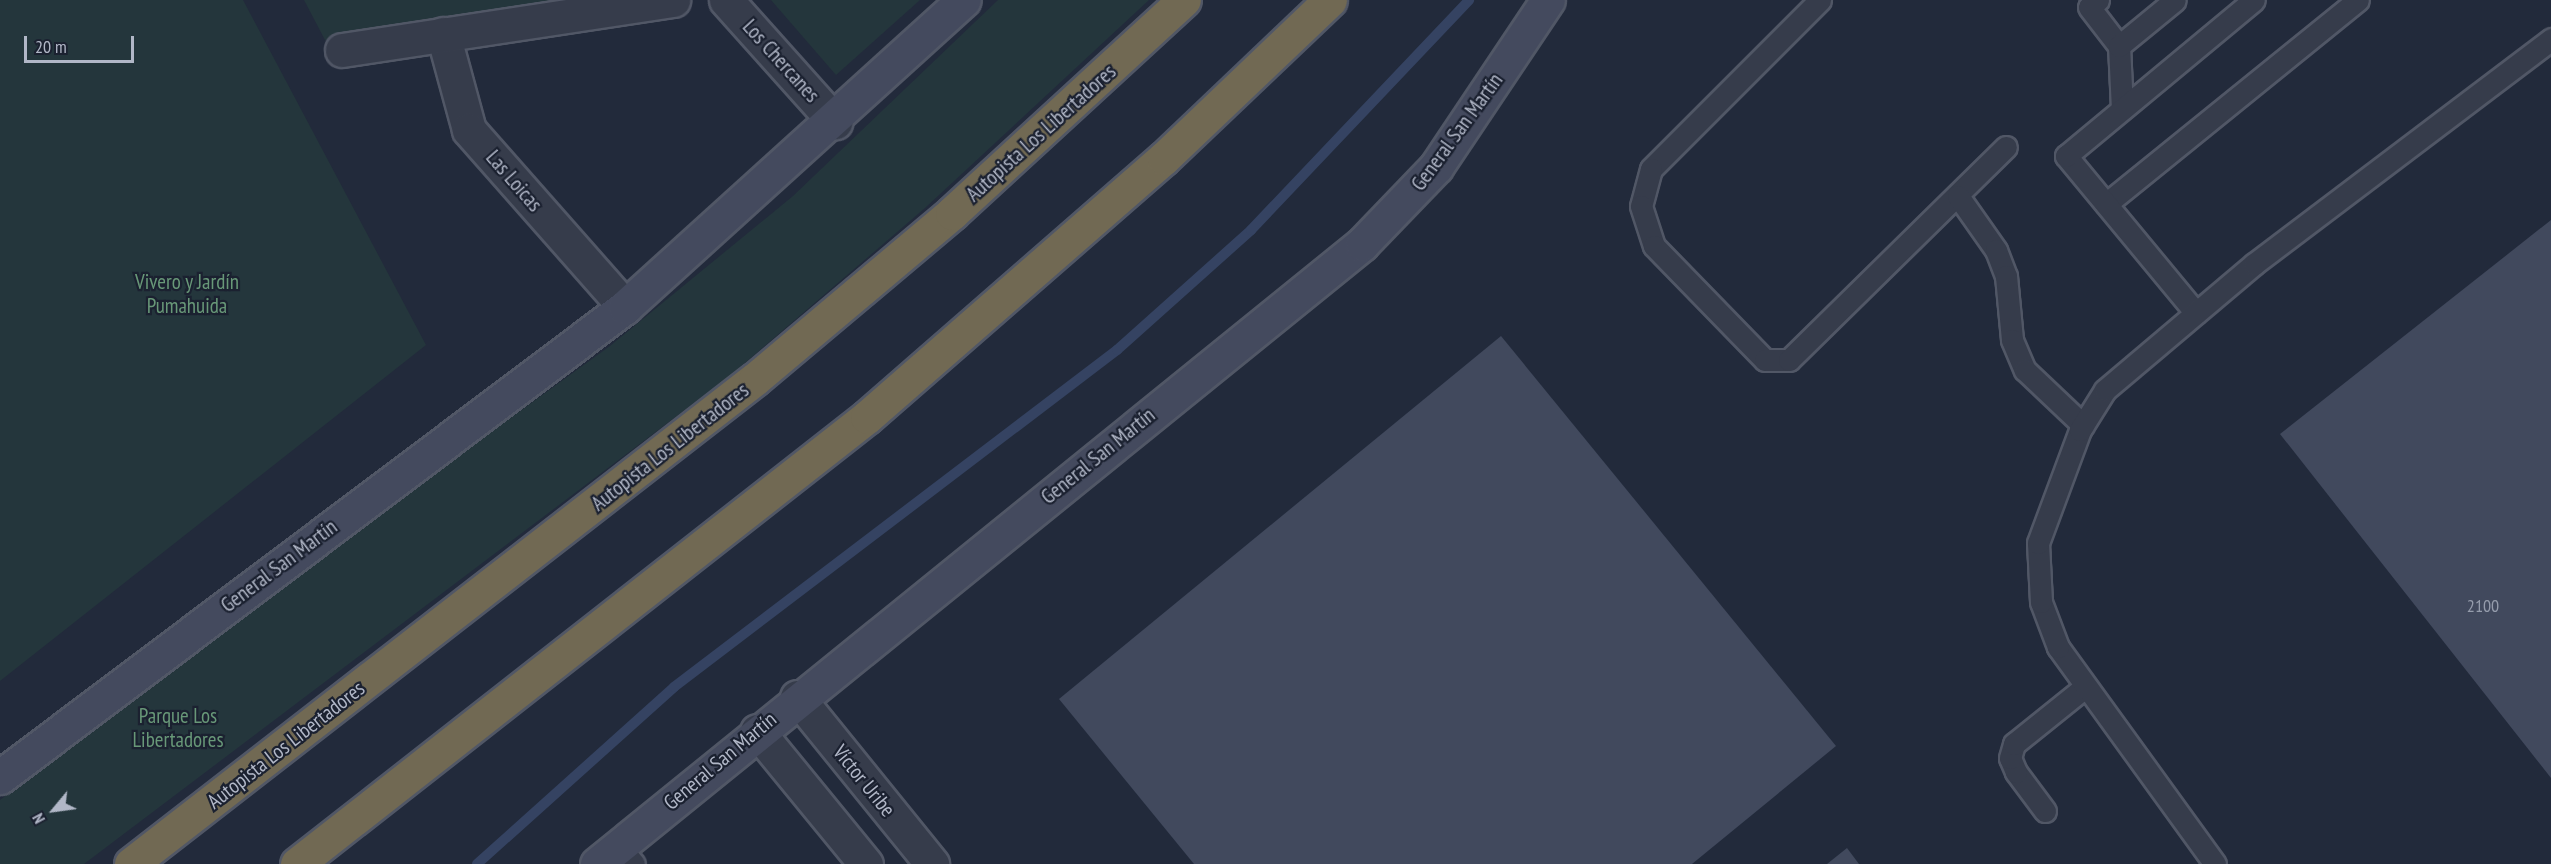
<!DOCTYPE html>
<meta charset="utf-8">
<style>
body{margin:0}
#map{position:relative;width:2551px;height:864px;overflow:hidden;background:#222a3b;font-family:"PT Sans Narrow",sans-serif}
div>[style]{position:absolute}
.green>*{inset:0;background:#24363c}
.stream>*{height:10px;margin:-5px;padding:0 5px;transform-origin:5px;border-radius:5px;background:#354362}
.building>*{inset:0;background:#41495d}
.roads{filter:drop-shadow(2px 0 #515766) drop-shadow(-2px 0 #515766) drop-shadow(0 2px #515766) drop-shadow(0 -2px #515766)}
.lane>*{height:21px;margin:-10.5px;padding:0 10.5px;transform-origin:10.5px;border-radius:10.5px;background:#363c4b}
.street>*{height:33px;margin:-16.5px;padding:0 16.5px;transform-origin:16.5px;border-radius:16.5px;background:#363c4b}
.secondary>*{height:33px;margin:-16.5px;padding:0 16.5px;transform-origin:16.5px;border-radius:16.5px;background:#444a5e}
.highway>*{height:33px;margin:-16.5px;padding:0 16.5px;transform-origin:16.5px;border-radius:16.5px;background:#716953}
span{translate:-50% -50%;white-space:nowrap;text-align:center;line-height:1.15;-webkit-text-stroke:4.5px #1b2130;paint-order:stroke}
.number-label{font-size:18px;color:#959cac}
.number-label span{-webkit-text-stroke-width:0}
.street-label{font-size:21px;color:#b1b7c7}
.park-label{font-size:21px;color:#689878}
.north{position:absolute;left:24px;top:780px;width:60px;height:60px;-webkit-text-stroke:4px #1b2130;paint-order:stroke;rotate:241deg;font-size:16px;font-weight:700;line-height:24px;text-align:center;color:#b1b7c7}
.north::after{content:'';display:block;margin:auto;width:21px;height:27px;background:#b1b7c7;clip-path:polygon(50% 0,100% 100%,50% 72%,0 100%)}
.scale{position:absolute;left:24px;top:36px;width:110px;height:27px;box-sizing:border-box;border:3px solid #b1b7c7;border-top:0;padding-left:8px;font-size:18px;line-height:21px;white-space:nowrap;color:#b1b7c7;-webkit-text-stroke:4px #1b2130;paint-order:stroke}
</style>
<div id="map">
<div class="green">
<div style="clip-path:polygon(0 0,243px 0,426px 345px,0 681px)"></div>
<div style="clip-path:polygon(304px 0,567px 0,325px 40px)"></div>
<div style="clip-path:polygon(771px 0,920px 0,836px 75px)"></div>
<div style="clip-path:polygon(998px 0,1149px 0,925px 208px,731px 375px,84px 864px,0 864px,0 800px,304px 567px,610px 346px,793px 196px)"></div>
</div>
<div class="stream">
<div style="left:477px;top:864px;width:265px;rotate:-41.9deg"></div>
<div style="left:674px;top:687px;width:557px;rotate:-37.26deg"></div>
<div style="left:1117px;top:350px;width:180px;rotate:-41.8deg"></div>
<div style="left:1251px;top:230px;width:317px;rotate:-46.5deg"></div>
</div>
<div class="building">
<div style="clip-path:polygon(2551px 220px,2551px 778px,2280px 434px)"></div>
<div style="clip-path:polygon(1501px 336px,1836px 746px,1692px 864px,1194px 864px,1059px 699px)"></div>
<div style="clip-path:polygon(1847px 848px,1859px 864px,1827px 864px)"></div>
</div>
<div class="roads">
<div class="lane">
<div style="left:1820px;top:0;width:239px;rotate:135deg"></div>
<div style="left:1651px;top:169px;width:38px;rotate:105deg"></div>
<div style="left:1641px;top:206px;width:42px;rotate:72deg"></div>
<div style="left:1654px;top:246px;width:159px;rotate:45.8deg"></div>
<div style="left:1765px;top:360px;width:24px"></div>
<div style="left:1789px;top:360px;width:304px;rotate:-44.5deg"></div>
<div style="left:2098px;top:0;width:11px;rotate:142deg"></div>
<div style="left:2089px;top:7px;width:49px;rotate:52.4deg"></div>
<div style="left:2122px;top:109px;width:63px;rotate:-92.7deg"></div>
<div style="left:2119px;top:46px;width:72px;rotate:-39.4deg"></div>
<div style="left:1958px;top:196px;width:66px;rotate:54.9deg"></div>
<div style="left:1996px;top:250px;width:28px;rotate:69deg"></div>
<div style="left:2006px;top:276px;width:64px;rotate:84.6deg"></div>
<div style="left:2012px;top:340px;width:33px;rotate:67deg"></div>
<div style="left:2025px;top:370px;width:80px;rotate:43.5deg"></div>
<div style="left:2106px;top:204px;width:324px;rotate:-39deg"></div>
<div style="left:2196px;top:313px;width:204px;rotate:-129.6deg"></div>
<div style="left:2066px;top:156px;width:244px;rotate:-39.7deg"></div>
<div style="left:2045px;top:811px;width:49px;rotate:-126.6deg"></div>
<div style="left:2016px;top:772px;width:15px;rotate:-113deg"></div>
<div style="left:2010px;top:758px;width:15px;rotate:-74deg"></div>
<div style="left:2014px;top:744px;width:91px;rotate:-38.8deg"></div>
<div style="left:619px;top:846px;width:23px;rotate:50deg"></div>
<div style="left:2215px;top:864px;width:268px;rotate:-125.9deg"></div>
<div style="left:2058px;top:647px;width:48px;rotate:-110.7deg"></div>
<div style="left:2041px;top:602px;width:59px;rotate:-92.9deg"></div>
<div style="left:2038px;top:543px;width:121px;rotate:-69.6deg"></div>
<div style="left:2080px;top:430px;width:47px;rotate:-58deg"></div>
<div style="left:2105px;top:390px;width:195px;rotate:-40.2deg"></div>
<div style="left:2254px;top:264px;width:373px;rotate:-37.1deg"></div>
</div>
<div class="street">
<div style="left:726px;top:0;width:164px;rotate:48.2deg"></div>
<div style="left:443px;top:34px;width:99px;rotate:74.8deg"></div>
<div style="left:469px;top:130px;width:236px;rotate:48.6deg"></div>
<div style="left:342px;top:50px;width:335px;rotate:-8.6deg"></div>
<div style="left:797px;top:697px;width:215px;rotate:51deg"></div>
<div style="left:757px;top:731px;width:172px;rotate:50.7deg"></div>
</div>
<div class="secondary">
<div style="left:0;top:777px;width:782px;rotate:-36.94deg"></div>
<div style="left:625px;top:307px;width:457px;rotate:-42.2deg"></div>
<div style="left:597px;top:864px;width:985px;rotate:-39.02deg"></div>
<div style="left:1362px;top:244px;width:107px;rotate:-46.1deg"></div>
<div style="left:1436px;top:167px;width:201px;rotate:-56.2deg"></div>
</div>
<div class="highway">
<div style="left:131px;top:864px;width:790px;rotate:-37.86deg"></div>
<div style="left:755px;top:379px;width:258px;rotate:-40.1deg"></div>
<div style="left:952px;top:213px;width:315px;rotate:-42.6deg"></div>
<div style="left:297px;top:864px;width:724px;rotate:-38.1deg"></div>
<div style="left:867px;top:417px;width:394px;rotate:-41.1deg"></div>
<div style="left:1164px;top:158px;width:229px;rotate:-43.6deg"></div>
</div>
</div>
<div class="number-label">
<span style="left:2483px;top:606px">2100</span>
</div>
<div class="street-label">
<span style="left:781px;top:61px;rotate:48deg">Los Chercanes</span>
<span style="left:1457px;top:132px;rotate:-54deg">General San Martín</span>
<span style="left:1041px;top:133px;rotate:-42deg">Autopista Los Libertadores</span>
<span style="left:514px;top:181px;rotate:49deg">Las Loicas</span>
<span style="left:670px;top:447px;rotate:-38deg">Autopista Los Libertadores</span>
<span style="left:1098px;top:456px;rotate:-39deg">General San Martín</span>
<span style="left:279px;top:566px;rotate:-37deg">General San Martín</span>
<span style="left:286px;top:745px;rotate:-38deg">Autopista Los Libertadores</span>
<span style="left:720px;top:761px;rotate:-40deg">General San Martín</span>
<span style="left:864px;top:781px;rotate:51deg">Víctor Uribe</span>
</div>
<div class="park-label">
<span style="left:187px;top:294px">Vivero y Jardín<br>Pumahuida</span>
<span style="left:178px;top:728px">Parque Los<br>Libertadores</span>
</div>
<div class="north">N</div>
<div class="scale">20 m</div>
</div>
